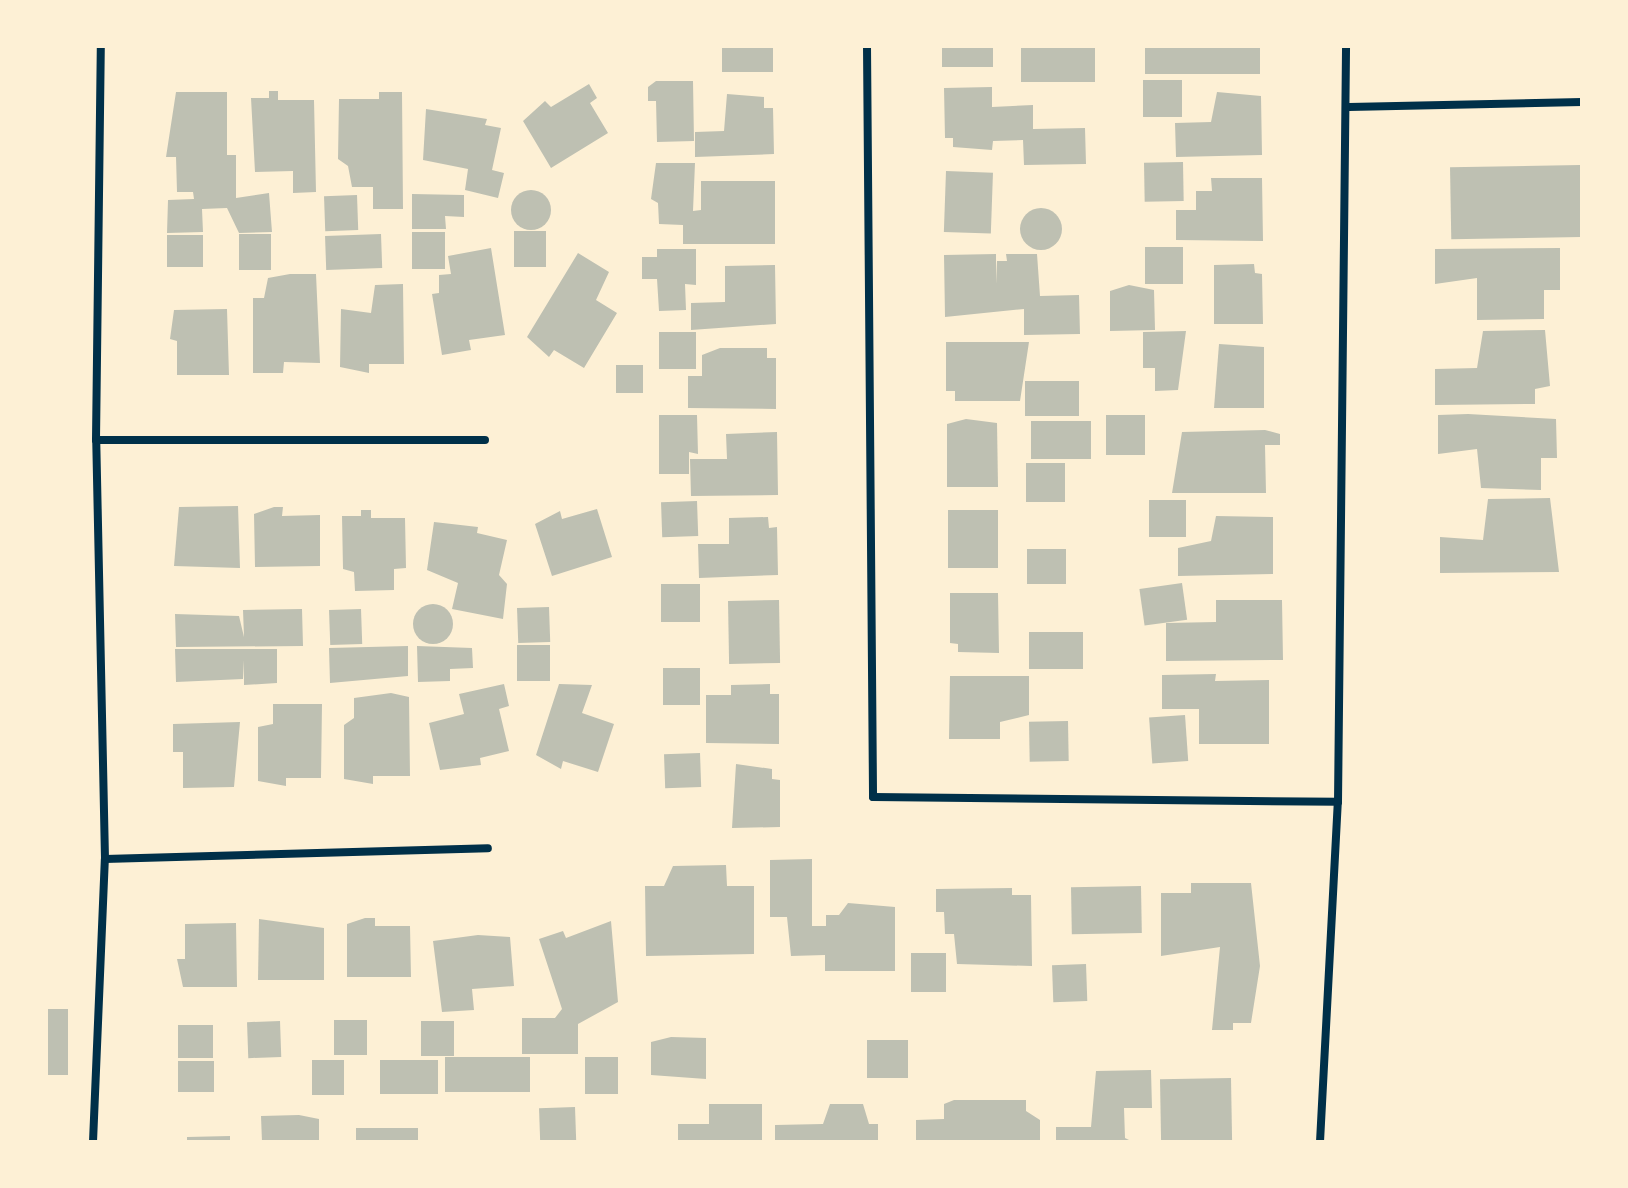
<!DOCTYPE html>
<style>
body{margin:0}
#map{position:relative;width:1628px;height:1188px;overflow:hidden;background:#fdf0d5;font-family:"Source Sans 3",sans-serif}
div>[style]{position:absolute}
.building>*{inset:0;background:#bec0b2;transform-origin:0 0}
.round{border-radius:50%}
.minor>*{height:8px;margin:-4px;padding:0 4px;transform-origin:4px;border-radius:4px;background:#003049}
span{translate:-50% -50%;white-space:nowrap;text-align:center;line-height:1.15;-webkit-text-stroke:8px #fdf0d5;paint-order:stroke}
.frame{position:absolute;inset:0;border:48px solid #fdf0d5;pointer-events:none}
</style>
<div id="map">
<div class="building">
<div style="left:722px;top:46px;width:51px;height:26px"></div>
<div style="left:942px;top:46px;width:51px;height:21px"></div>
<div style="left:1021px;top:46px;width:74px;height:36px"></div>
<div style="left:1145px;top:46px;width:115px;height:28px"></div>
<div style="left:1143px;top:80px;width:39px;height:37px"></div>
<div style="clip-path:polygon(656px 81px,693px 81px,694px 141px,657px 142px,656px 101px,648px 101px,648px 87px)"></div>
<div style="clip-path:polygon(589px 84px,597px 98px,590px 103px,608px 133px,551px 168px,523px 121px,545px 101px,551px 107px)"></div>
<div style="clip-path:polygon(992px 87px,992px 107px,1033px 105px,1033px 129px,1085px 128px,1086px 164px,1024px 165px,1023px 140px,993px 141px,992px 150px,953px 147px,953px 138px,945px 138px,944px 88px)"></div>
<div style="clip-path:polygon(269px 91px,278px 91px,278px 100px,314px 100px,316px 192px,293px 193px,293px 171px,255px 172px,251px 98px,269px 98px)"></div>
<div style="clip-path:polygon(176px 92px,227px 92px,227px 155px,236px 155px,236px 198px,269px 193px,272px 232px,239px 233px,227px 208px,202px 209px,203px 232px,167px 233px,168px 200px,194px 199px,193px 192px,177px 192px,176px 157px,166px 157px)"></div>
<div style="clip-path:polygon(379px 92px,402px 92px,403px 209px,373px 209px,373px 187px,352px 187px,348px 166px,338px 159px,339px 99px,379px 99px)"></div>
<div style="clip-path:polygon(1217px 92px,1261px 96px,1262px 155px,1176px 157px,1175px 123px,1211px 122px)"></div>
<div style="clip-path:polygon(727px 94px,764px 97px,764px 108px,773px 108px,774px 154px,695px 157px,695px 132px,724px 131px)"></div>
<div style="clip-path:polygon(426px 109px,487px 119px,485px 125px,501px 128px,492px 170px,504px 173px,498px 198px,465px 190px,468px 169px,423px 160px)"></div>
<div style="left:1183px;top:162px;width:39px;height:39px;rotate:89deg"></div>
<div style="clip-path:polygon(656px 163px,695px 163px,693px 211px,701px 210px,701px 181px,775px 181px,775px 244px,683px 244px,683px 225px,659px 224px,658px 203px,651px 199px)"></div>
<div style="left:1580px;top:165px;width:72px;height:130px;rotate:89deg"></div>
<div style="left:946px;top:171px;width:47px;height:61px;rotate:2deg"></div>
<div style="clip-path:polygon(1211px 178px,1262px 178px,1263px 241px,1176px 240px,1176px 210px,1196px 210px,1196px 191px,1212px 191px)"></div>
<div class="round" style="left:511px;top:190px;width:40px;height:40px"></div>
<div style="clip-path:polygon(412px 194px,464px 195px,464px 217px,445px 216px,446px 229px,412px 229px)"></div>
<div style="left:357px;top:195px;width:35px;height:33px;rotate:88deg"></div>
<div class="round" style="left:1020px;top:208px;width:42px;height:42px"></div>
<div style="left:514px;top:231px;width:32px;height:36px"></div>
<div style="left:412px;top:232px;width:33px;height:37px"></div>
<div style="left:271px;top:234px;width:36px;height:32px;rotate:90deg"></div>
<div style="left:381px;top:234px;width:34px;height:56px;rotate:88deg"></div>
<div style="left:203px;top:235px;width:32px;height:36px;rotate:90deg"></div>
<div style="left:1183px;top:247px;width:37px;height:38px;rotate:90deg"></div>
<div style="clip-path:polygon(491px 248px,505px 335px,469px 340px,471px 350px,442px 355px,432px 294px,439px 293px,439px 275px,451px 274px,448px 256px)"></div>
<div style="clip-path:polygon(1560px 248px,1560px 290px,1544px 290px,1544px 319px,1477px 320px,1477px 278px,1435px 284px,1435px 249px)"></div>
<div style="clip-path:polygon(657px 249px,696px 249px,696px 285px,685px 284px,686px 310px,659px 311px,657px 279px,642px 279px,642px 257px,657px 257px)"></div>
<div style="clip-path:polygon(578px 253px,609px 272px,596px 300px,617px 313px,584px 368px,554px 350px,549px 357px,527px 337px)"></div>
<div style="clip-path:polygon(996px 254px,996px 284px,997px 261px,1007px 261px,1006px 254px,1037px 254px,1040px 296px,1079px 295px,1080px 334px,1024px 335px,1024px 309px,945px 317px,944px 255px)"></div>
<div style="clip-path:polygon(1254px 264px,1255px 273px,1262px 274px,1263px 324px,1214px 324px,1214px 265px)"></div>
<div style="clip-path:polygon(775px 265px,776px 324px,691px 330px,691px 303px,725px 302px,725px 266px)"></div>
<div style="clip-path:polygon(290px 274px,316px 274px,320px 363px,284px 362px,283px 373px,253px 373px,253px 298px,264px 298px,268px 278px)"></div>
<div style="clip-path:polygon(403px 284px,404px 364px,369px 364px,369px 373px,340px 367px,341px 309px,371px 313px,375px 285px)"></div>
<div style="clip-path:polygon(1129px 285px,1154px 290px,1155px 330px,1110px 331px,1110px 291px)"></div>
<div style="clip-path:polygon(227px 309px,229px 375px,177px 375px,177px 341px,170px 339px,174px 310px)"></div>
<div style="clip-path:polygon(1545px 330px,1550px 386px,1535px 389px,1535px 404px,1435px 405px,1435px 369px,1477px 368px,1483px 331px)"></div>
<div style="clip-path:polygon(1186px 331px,1178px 390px,1155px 391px,1155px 368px,1143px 368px,1143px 332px)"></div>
<div style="left:696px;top:332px;width:37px;height:37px;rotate:90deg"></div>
<div style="clip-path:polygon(946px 342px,1029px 342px,1020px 401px,955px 401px,955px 391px,946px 391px)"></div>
<div style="clip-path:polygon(1219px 344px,1264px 347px,1264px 408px,1214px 408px)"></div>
<div style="clip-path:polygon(720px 348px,767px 348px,767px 358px,776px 358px,776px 409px,688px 408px,688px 376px,702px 376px,702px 355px)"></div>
<div style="left:616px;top:365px;width:27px;height:28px"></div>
<div style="left:1079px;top:381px;width:35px;height:54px;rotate:90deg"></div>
<div style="clip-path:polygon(1468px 414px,1556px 419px,1557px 458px,1541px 458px,1541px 490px,1481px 488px,1477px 449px,1438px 454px,1438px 415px)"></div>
<div style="clip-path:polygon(659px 415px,697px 415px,698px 454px,689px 452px,689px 474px,659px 474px)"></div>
<div style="left:1106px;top:415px;width:39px;height:40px"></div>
<div style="clip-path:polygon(966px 419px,997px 423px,998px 487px,947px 487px,947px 424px)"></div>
<div style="left:1091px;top:421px;width:38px;height:60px;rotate:90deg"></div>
<div style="clip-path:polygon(1265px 430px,1280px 434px,1280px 445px,1265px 445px,1266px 493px,1172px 493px,1182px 432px)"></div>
<div style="clip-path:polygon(777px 432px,778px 495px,691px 496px,690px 459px,727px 459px,726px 434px)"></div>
<div style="left:1026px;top:463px;width:39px;height:39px"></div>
<div style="clip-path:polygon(1550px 498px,1559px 572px,1440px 573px,1440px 537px,1483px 540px,1488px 499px)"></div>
<div style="left:1149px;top:500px;width:37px;height:37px"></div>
<div style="left:697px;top:501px;width:35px;height:36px;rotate:88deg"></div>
<div style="clip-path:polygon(238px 506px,240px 568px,174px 566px,179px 507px)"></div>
<div style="clip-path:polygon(274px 507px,283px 507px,282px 516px,320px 515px,320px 566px,255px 567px,254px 514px)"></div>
<div style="clip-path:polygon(597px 509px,612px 557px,552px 576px,535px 524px,560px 511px,562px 519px)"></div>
<div style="clip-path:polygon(361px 510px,371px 510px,371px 518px,405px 518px,406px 568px,394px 569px,394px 590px,355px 591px,354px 572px,343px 569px,342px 516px,361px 516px)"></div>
<div style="left:948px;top:510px;width:50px;height:58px"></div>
<div style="clip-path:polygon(1216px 516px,1273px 517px,1273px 574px,1178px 576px,1178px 548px,1211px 541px)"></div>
<div style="clip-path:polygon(768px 517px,769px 528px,777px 527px,778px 575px,699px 578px,698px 544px,729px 544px,729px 518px)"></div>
<div style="clip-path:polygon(434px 522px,478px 527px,477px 533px,507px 540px,499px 575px,507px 584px,503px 619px,452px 609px,458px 583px,427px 570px)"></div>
<div style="left:1066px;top:549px;width:35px;height:39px;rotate:90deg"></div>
<div style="left:1182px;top:583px;width:37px;height:43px;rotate:82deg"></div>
<div style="left:661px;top:584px;width:39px;height:38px"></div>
<div style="clip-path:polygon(950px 593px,998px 593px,999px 653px,958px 652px,958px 644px,950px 643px)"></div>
<div style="left:779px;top:600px;width:63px;height:51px;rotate:89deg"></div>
<div style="clip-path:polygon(1216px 600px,1282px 600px,1283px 660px,1166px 661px,1166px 623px,1216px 622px)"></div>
<div class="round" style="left:413px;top:604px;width:40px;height:40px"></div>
<div style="left:549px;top:607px;width:35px;height:32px;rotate:88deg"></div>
<div style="clip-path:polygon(302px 609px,303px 646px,176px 647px,175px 614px,239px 616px,244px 637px,243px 610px)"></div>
<div style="left:361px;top:609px;width:35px;height:32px;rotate:88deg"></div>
<div style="left:1083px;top:632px;width:37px;height:54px;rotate:90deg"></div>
<div style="left:517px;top:645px;width:33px;height:36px"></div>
<div style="clip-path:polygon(408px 646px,408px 676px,330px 683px,329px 648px)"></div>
<div style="clip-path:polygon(417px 646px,472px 648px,473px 668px,450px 669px,450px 681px,418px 682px)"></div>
<div style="clip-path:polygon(175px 649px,277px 649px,277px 683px,244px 685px,244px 660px,243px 679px,176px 682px)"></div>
<div style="left:663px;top:668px;width:37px;height:37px"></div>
<div style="clip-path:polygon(1216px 674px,1215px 681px,1269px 680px,1269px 744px,1199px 744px,1199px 709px,1162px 709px,1162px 675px)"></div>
<div style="clip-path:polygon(950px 676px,1029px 676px,1029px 715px,1000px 722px,1000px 739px,949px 739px)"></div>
<div style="clip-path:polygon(504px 684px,509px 706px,499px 709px,509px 751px,480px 758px,481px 765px,440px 770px,429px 723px,464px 714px,459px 694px)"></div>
<div style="clip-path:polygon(559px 684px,592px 685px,582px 713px,614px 724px,598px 772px,563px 761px,561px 769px,536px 755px)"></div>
<div style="clip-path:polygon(770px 684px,770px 694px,779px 694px,779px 744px,706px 743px,706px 695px,731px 695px,731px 685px)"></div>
<div style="clip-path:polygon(391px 693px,409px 697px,410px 776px,373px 776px,373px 784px,344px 779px,344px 725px,354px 718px,354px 698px)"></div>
<div style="clip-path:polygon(273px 704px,322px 704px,321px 778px,286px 778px,286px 786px,258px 781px,258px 727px,273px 724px)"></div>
<div style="left:1185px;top:715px;width:46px;height:36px;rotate:86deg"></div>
<div style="left:1068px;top:721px;width:40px;height:39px;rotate:89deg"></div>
<div style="clip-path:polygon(240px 722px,234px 787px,183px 788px,183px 752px,173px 752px,173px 724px)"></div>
<div style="left:700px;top:753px;width:34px;height:36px;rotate:88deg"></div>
<div style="clip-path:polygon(736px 764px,772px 769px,772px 779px,780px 780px,780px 827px,732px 828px)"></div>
<div style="clip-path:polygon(812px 859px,812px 926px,826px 926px,826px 915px,839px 915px,848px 903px,895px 907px,895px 971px,825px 971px,825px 955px,791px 956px,787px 917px,770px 917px,770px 860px)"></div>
<div style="clip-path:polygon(726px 865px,727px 886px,754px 886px,754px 954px,646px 956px,645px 886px,664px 886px,673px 866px)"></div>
<div style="clip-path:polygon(1191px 883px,1251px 883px,1260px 966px,1251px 1023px,1233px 1023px,1233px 1030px,1212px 1030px,1220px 947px,1161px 956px,1161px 893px,1191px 893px)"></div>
<div style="left:1141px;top:886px;width:47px;height:70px;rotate:89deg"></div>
<div style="clip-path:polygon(1012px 888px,1012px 895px,1031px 895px,1032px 966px,957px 964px,954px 934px,945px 934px,944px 912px,936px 912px,936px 889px)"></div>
<div style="clip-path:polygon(365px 918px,375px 918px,375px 926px,410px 926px,411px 977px,347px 977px,347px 924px)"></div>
<div style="clip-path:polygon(259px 919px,324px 928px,324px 980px,258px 980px)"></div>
<div style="clip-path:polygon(611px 921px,618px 1002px,578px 1024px,578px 1054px,522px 1054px,522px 1018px,555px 1018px,562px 1009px,539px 939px,563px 931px,566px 938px)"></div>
<div style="clip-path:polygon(236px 923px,237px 987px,183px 987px,177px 959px,185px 959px,185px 924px)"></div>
<div style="clip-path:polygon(478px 935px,510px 937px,514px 986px,472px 989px,474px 1010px,442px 1012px,433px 941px)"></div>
<div style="left:911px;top:953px;width:35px;height:39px"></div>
<div style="left:1086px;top:964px;width:37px;height:34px;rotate:88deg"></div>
<div style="left:46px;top:1009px;width:22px;height:66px"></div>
<div style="left:367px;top:1020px;width:35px;height:33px;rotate:90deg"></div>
<div style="left:280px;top:1021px;width:36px;height:33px;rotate:88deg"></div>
<div style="left:421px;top:1021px;width:33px;height:35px"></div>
<div style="left:178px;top:1025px;width:35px;height:33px"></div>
<div style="clip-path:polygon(671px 1037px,706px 1038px,706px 1079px,651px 1075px,651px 1042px)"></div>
<div style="left:867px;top:1040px;width:41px;height:38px"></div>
<div style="left:530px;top:1057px;width:35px;height:85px;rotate:90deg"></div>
<div style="left:618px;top:1057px;width:37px;height:33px;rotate:90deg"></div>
<div style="left:312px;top:1060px;width:32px;height:35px"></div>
<div style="left:380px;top:1060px;width:58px;height:34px"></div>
<div style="left:178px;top:1061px;width:36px;height:31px"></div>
<div style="clip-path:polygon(1151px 1070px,1152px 1108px,1124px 1108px,1125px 1138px,1133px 1142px,1056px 1142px,1056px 1127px,1091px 1127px,1096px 1071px)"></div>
<div style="left:1231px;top:1078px;width:64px;height:71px;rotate:89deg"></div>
<div style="clip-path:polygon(954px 1100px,1026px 1100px,1026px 1111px,1040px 1120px,1040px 1142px,916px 1142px,916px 1120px,944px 1119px,944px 1104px)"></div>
<div style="clip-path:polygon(709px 1104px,762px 1104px,762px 1142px,678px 1142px,678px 1124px,709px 1124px)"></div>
<div style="clip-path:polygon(830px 1104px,863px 1104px,869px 1124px,878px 1124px,878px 1142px,775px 1142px,775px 1125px,823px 1124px)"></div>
<div style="left:575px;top:1107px;width:35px;height:36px;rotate:88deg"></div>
<div style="clip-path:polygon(299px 1115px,319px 1119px,319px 1142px,262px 1142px,261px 1116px)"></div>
<div style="left:356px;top:1128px;width:62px;height:14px"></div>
<div style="clip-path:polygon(230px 1136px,230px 1142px,187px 1142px,187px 1137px)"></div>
</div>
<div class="minor">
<div style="left:867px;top:46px;width:751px;rotate:89.54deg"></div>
<div style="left:873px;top:797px;width:465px;rotate:0.6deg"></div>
<div style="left:1349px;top:107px;width:233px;rotate:-1.2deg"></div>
<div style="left:96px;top:440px;width:389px"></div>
<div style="left:105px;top:859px;width:383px;rotate:-1.6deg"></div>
<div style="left:93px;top:1142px;width:283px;rotate:-87.6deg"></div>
<div style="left:105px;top:859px;width:419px;rotate:-91.2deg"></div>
<div style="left:96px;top:440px;width:394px;rotate:-89.3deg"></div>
<div style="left:1320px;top:1142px;width:340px;rotate:-87deg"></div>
<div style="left:1338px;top:802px;width:756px;rotate:-89.39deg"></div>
</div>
<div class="frame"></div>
</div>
